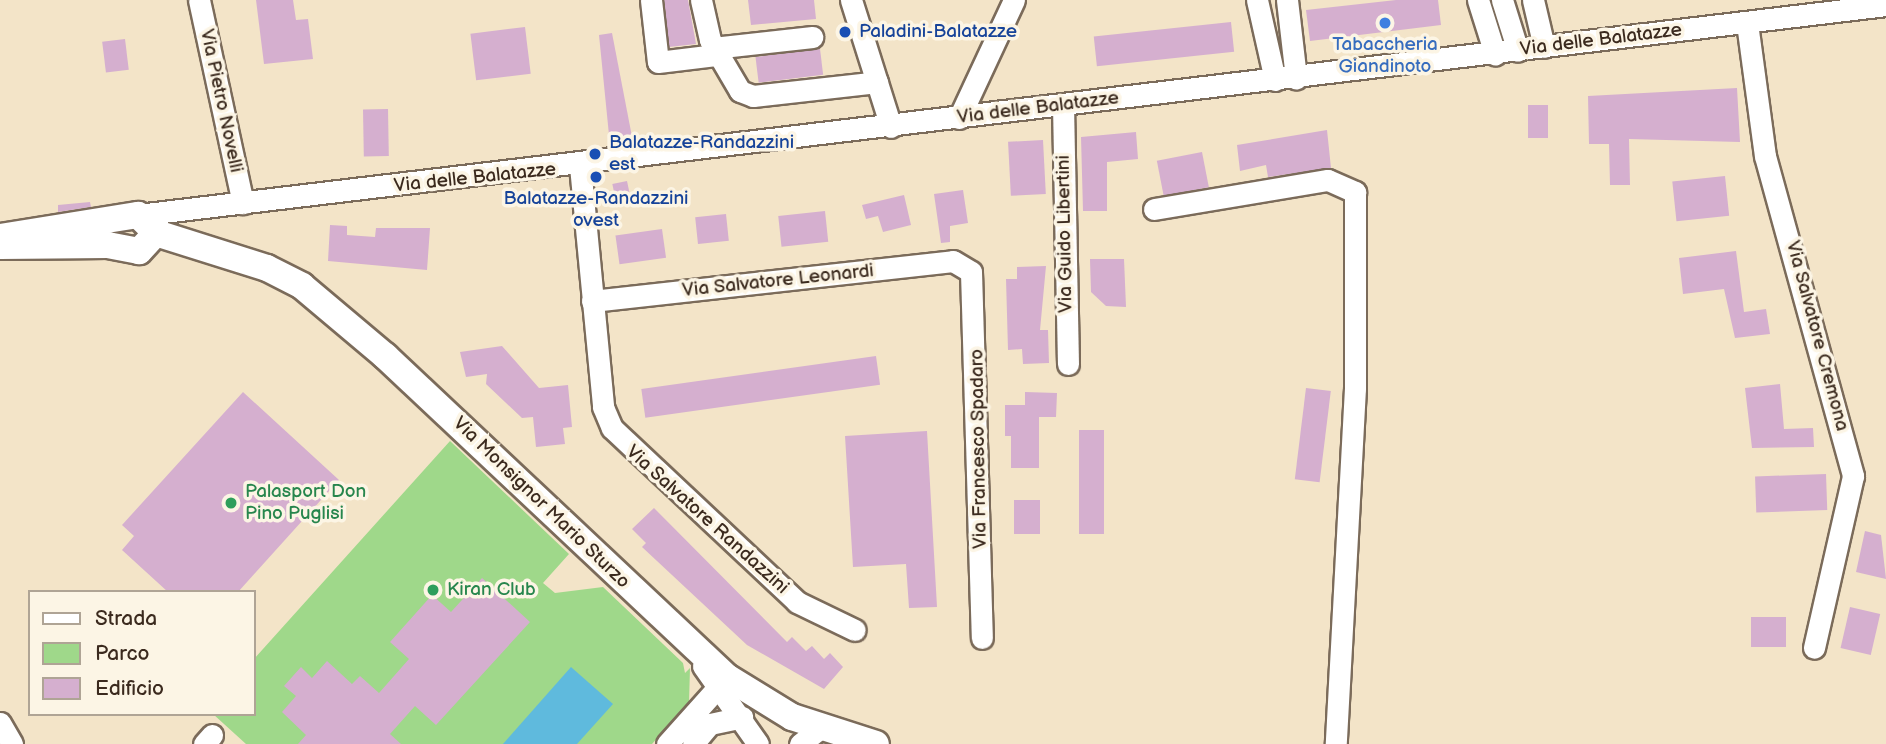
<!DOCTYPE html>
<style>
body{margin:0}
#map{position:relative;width:1886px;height:744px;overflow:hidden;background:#f3e4c8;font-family:"Balsamiq Sans",sans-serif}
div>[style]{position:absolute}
.green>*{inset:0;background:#9fd88a}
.water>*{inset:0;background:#5fbadd}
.building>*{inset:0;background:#d5afcf;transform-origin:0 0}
.roads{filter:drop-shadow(2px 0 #7b6b5a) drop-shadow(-2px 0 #7b6b5a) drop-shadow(0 2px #7b6b5a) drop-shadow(0 -2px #7b6b5a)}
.minor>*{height:21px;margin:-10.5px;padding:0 10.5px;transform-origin:10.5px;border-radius:10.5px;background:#fff}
.major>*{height:26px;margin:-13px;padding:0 13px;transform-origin:13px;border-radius:13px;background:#fff}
.dots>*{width:19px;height:19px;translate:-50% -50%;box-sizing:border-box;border:4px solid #fcf5e5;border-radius:50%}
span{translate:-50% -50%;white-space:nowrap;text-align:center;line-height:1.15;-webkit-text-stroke:7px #fcf5e5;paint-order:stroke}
.transit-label{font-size:19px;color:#164399}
.left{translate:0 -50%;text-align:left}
.street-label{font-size:19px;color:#3b2a1e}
.shop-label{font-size:19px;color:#366cbe}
.leisure-label{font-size:19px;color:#27864d}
.legend{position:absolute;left:28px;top:590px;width:228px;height:126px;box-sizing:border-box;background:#fcf5e5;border:2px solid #afa495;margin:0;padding:9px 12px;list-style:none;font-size:21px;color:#3b2a1e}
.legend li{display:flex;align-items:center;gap:14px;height:35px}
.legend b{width:35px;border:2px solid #afa495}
</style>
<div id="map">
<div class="green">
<div style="clip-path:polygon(450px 441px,569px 554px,543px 583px,555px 593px,603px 587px,683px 663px,685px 673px,690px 668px,689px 703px,652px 744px,246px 744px,213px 714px,254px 714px,254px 659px)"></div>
</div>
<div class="water">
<div style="clip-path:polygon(571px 667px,613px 704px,577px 744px,503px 744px)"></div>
</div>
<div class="building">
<div style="clip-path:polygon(256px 0,293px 0,296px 20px,308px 19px,313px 59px,264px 64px)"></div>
<div style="clip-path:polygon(664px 0,688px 0,696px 44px,669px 47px)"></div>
<div style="clip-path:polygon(748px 0,814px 0,816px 19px,751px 25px)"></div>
<div style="clip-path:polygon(1396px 0,1438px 0,1441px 25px,1310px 41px,1306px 10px)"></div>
<div style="left:1231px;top:22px;width:30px;height:138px;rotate:84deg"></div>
<div style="left:525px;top:27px;width:47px;height:55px;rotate:83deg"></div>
<div style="clip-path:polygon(612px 33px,633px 142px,610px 145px,599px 35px)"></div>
<div style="left:125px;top:39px;width:31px;height:23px;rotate:83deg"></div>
<div style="left:820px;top:49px;width:26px;height:65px;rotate:83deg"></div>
<div style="clip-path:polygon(1737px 88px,1740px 142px,1629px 139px,1630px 185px,1610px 185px,1609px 144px,1589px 144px,1588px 96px)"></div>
<div style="left:1548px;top:105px;width:33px;height:20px;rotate:90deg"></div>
<div style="left:388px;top:109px;width:47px;height:25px;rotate:89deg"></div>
<div style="clip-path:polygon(1327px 130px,1331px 168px,1268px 177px,1266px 165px,1240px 171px,1237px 145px)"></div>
<div style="clip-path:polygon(1136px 132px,1138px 159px,1107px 162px,1107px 211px,1083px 211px,1081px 137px)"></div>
<div style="left:1043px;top:140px;width:54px;height:35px;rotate:87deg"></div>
<div style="left:1202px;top:152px;width:36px;height:46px;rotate:79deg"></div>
<div style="left:1725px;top:176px;width:40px;height:53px;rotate:84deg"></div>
<div style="left:627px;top:181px;width:14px;height:15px;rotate:78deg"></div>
<div style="clip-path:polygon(963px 190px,968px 223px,950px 226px,950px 242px,941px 243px,934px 194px)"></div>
<div style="clip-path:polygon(904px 195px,911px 225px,883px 232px,878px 216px,866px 219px,862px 205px)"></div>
<div style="clip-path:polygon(90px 202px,91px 207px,58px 212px,58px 205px)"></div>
<div style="left:825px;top:211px;width:31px;height:47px;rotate:84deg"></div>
<div style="left:726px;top:214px;width:27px;height:31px;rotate:84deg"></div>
<div style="clip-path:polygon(330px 225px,347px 226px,347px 235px,375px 237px,376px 228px,430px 228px,427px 270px,328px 261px)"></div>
<div style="left:662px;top:229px;width:29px;height:47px;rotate:82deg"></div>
<div style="clip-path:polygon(1736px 251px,1744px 312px,1766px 309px,1770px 334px,1735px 338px,1724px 289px,1683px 294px,1679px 258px)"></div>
<div style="clip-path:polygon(1090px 259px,1124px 259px,1126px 307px,1106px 306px,1091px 292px)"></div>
<div style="clip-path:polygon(1046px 266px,1040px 330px,1048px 330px,1049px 363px,1023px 364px,1022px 349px,1008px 350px,1006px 279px,1017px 279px,1017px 267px)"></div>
<div style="clip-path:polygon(502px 346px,539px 388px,568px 385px,572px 427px,563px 428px,565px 444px,536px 447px,533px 417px,522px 418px,486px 384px,487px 374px,466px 377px,460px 352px)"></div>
<div style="left:876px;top:356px;width:29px;height:237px;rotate:82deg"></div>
<div style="clip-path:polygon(1780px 384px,1784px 429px,1813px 428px,1814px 447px,1752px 448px,1745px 388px)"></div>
<div style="left:1306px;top:388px;width:25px;height:92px;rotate:7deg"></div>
<div style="clip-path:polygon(243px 392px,339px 480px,238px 592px,168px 592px,122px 550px,134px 536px,122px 525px)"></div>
<div style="clip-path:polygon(1025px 392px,1057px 393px,1056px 417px,1039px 417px,1039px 468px,1011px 468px,1011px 436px,1005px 436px,1005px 405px,1025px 405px)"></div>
<div style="left:1079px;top:430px;width:25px;height:104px"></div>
<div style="clip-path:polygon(927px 431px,937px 607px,909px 608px,906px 564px,853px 567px,845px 436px)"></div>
<div style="left:1826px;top:474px;width:36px;height:71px;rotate:88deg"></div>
<div style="left:1014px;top:500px;width:26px;height:34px"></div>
<div style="clip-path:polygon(654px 508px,787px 642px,792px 637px,806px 651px,812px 646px,824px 659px,830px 653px,843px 667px,824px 689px,747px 645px,642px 547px,646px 543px,632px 529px)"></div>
<div style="clip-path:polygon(1865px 531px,1881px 535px,1886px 579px,1856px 572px)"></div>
<div style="clip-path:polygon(482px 578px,530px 622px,436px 725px,415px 706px,390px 734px,401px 744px,298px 744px,306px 735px,282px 712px,296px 696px,284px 686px,301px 667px,312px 678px,327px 661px,352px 684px,360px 676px,379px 693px,409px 659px,390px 642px,432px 595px,451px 612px)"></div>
<div style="left:1850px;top:607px;width:31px;height:42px;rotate:13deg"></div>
<div style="left:1751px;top:617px;width:35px;height:30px"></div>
</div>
<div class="roads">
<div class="minor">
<div style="left:199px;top:0;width:208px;rotate:77.8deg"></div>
<div style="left:651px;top:0;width:62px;rotate:83.6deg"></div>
<div style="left:658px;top:62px;width:58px;rotate:-6.9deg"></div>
<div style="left:701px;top:0;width:41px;rotate:77.3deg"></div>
<div style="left:710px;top:40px;width:59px;rotate:59.5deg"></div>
<div style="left:740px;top:91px;width:14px;rotate:21deg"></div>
<div style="left:753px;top:96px;width:125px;rotate:-6.4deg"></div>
<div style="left:851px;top:0;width:133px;rotate:72.5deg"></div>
<div style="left:1257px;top:0;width:82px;rotate:77.3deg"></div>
<div style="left:1287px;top:0;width:79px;rotate:83.4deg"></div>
<div style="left:1478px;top:0;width:57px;rotate:72.5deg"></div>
<div style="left:1502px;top:0;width:53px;rotate:72.6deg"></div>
<div style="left:1533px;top:0;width:48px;rotate:76.8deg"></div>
<div style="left:1747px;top:23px;width:134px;rotate:82.3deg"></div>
<div style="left:1765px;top:156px;width:332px;rotate:74.6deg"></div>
<div style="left:1853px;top:476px;width:176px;rotate:102.8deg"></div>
<div style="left:713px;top:48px;width:100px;rotate:-6.3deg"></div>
<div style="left:1063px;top:104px;width:260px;rotate:88.9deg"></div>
<div style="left:959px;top:118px;width:130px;rotate:-65deg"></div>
<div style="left:580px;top:166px;width:242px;rotate:84.5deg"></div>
<div style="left:603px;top:407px;width:23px;rotate:67deg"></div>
<div style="left:612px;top:428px;width:254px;rotate:43.2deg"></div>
<div style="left:797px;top:602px;width:64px;rotate:25.8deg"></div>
<div style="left:1154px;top:209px;width:176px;rotate:-9.5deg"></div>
<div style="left:1328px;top:180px;width:30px;rotate:24deg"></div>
<div style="left:1355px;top:192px;width:196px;rotate:90deg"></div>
<div style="left:1355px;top:388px;width:357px;rotate:93.1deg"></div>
<div style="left:138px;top:215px;width:1761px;rotate:-6.85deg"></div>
<div style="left:592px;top:301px;width:363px;rotate:-6.3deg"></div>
<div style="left:953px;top:261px;width:21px;rotate:31deg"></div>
<div style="left:971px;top:272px;width:366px;rotate:88.3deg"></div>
<div style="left:703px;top:666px;width:95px;rotate:54.8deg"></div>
<div style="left:0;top:723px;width:24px;rotate:60deg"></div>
<div style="left:204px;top:744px;width:12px;rotate:-48deg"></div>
<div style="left:667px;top:744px;width:90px;rotate:-48.2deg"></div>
<div style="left:693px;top:744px;width:26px;rotate:-50deg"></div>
<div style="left:710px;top:724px;width:33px;rotate:-12deg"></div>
<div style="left:800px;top:744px;width:24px;rotate:-38deg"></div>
</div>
<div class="major">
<div style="left:156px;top:233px;width:116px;rotate:17.5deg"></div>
<div style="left:267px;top:268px;width:39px;rotate:27deg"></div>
<div style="left:302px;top:286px;width:109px;rotate:40.1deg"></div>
<div style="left:385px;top:356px;width:469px;rotate:43.2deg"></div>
<div style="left:727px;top:677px;width:76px;rotate:31.6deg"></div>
<div style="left:792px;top:717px;width:88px;rotate:17.8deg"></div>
<div style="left:0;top:237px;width:140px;rotate:-9.1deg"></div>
<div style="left:138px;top:215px;width:25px;rotate:45deg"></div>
<div style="left:156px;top:233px;width:25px;rotate:133deg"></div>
<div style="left:139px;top:251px;width:32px;rotate:-169deg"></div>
<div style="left:108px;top:245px;width:108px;rotate:179.5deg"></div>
</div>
</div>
<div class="dots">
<div style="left:1385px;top:23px;background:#3f7fe0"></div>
<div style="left:845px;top:32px;background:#1a4fb4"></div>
<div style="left:595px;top:154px;background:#1a4fb4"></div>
<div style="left:596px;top:177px;background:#1a4fb4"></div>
<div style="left:231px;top:503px;background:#2e9e5b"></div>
<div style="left:433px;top:590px;background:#2e9e5b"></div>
</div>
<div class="transit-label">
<span class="left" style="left:859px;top:32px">Paladini-Balatazze</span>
<span class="left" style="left:609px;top:154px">Balatazze-Randazzini<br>est</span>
<span style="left:596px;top:210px">Balatazze-Randazzini<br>ovest</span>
</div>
<div class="street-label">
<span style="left:1601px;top:40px;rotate:-7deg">Via delle Balatazze</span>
<span style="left:221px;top:101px;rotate:78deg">Via Pietro Novelli</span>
<span style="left:1038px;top:108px;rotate:-7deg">Via delle Balatazze</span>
<span style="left:475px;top:178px;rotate:-6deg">Via delle Balatazze</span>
<span style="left:1065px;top:234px;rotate:-91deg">Via Guido Libertini</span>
<span style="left:778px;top:281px;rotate:-6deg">Via Salvatore Leonardi</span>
<span style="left:1817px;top:336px;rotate:75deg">Via Salvatore Cremona</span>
<span style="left:979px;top:449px;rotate:-91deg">Via Francesco Spadaro</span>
<span style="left:541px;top:503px;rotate:44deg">Via Monsignor Mario Sturzo</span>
<span style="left:707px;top:520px;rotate:42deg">Via Salvatore Randazzini</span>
</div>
<div class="shop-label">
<span style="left:1385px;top:56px">Tabaccheria<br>Giandinoto</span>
</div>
<div class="leisure-label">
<span class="left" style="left:245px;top:503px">Palasport Don<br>Pino Puglisi</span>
<span class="left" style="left:447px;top:590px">Kiran Club</span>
</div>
<ul class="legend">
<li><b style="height:9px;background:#fff"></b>Strada</li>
<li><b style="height:19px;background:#9fd88a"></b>Parco</li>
<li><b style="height:19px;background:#d5afcf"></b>Edificio</li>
</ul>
</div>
